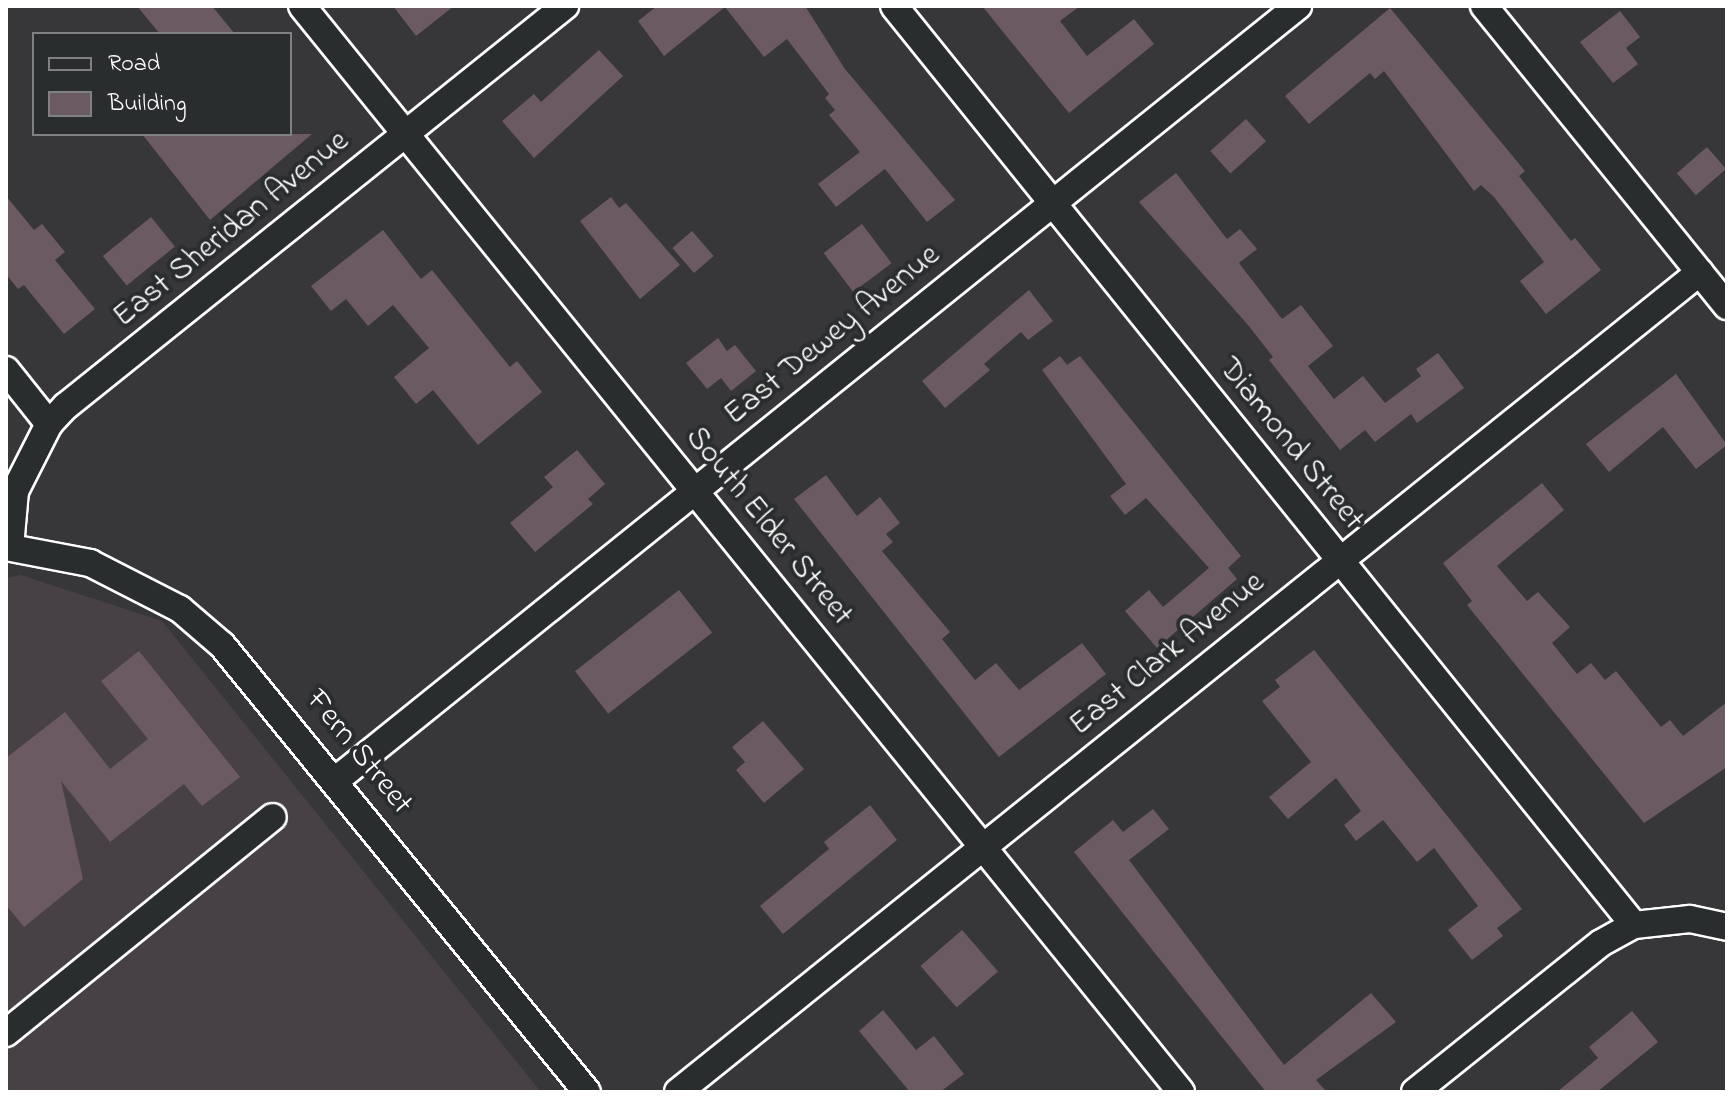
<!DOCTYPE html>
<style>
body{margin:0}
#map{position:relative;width:1733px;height:1098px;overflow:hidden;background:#373638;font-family:"Indie Flower",sans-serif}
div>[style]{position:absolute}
.built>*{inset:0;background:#474145}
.building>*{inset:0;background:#6b5a62;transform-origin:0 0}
.roads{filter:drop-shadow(2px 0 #fff) drop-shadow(-2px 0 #fff) drop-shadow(0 2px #fff) drop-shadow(0 -2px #fff)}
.minor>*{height:26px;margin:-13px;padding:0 13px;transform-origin:13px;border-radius:13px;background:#2a2d2e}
span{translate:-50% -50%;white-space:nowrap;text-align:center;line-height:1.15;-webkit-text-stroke:8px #2a2d2e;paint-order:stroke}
.street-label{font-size:32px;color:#fff}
.frame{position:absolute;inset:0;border:8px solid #fff;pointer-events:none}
.legend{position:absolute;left:32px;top:32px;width:260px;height:104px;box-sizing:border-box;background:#2a2d2e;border:2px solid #7f8182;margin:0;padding:10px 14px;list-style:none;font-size:24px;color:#fff}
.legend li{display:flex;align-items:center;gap:16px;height:40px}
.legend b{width:40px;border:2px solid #7f8182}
</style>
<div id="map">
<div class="built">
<div style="clip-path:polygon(21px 575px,162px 621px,541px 1092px,6px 1092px,6px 578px)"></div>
</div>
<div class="building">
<div style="clip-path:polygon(137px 6px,212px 6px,235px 34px,160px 34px)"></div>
<div style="clip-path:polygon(393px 6px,454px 6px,416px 36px)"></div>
<div style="clip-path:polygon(657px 6px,805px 6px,845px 69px,955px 200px,927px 222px,885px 169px,836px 207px,818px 184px,860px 152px,829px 115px,835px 110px,825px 98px,829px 94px,787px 39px,764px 57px,725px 7px,664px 56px,638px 21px)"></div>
<div style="clip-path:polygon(982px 6px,1080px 6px,1060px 21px,1087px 56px,1134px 19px,1154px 44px,1069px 113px)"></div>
<div style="clip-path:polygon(1390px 8px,1525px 171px,1519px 176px,1571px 241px,1575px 238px,1601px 270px,1546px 314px,1520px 281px,1544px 262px,1494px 197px,1481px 185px,1474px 191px,1384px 71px,1375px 79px,1370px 73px,1309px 124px,1285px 96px)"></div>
<div style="clip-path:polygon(1620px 11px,1640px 37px,1626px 48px,1638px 64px,1613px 83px,1580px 42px)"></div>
<div style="clip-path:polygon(599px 50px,623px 76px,534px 158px,502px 121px,534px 94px,541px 102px)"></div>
<div style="left:1246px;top:119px;width:30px;height:48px;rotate:48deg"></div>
<div style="clip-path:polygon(142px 134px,312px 134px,210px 220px)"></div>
<div style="left:1707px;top:147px;width:29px;height:40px;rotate:49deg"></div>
<div style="clip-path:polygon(1176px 173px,1227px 239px,1240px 229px,1257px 249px,1239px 263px,1282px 319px,1301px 305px,1333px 346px,1308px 366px,1334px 399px,1363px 376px,1385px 403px,1421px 376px,1416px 369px,1438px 353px,1464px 388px,1417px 423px,1411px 414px,1375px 442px,1365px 430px,1340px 450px,1269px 360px,1273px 357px,1248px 325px,1139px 202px)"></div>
<div style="clip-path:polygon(6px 196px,34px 230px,42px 224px,65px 252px,55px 260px,95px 309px,64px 334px,24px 285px,18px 289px,6px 274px)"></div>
<div style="clip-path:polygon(611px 197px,619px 208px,626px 203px,680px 265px,640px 299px,580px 221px)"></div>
<div style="left:151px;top:217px;width:38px;height:62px;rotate:51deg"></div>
<div style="left:862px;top:224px;width:49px;height:48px;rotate:53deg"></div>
<div style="clip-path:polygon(383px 230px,421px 279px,432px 270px,510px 367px,517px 361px,542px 392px,478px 445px,433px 390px,416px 404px,394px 377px,429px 348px,393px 305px,368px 326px,346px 299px,331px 311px,311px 286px)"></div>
<div style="left:692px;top:231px;width:33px;height:26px;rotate:49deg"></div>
<div style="clip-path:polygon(1029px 290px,1053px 321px,1028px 340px,1021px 332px,984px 364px,990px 370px,945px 408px,922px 381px)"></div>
<div style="clip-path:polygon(718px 338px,727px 351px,735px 345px,756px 371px,731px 391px,721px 378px,707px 389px,686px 363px)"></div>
<div style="clip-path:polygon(1060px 356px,1067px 365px,1080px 356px,1241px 556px,1228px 568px,1237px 579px,1157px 648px,1125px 611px,1149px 590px,1163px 607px,1209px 568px,1146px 498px,1125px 515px,1110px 496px,1126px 484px,1042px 370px)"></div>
<div style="clip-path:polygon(1676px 374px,1727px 445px,1696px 469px,1663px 427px,1609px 472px,1586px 444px)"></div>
<div style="clip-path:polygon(577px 450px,605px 484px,588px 499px,593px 504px,535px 552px,510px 523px,553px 487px,544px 477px)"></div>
<div style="clip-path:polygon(826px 475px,857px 516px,880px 497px,900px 523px,886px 534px,893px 542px,882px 551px,950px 632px,942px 639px,975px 680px,996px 663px,1019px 690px,1082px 643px,1106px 674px,999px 757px,794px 499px)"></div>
<div style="clip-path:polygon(1542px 483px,1564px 510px,1497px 566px,1527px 601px,1538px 592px,1570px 627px,1552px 643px,1577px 674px,1591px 663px,1605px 680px,1616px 671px,1661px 727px,1670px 720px,1683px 736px,1727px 702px,1727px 767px,1644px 823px,1467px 605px,1472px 601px,1443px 563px)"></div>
<div style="left:679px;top:590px;width:54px;height:132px;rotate:52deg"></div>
<div style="clip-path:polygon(1314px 650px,1522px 909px,1497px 928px,1503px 936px,1472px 960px,1448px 930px,1478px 906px,1434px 848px,1417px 862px,1383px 820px,1356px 841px,1344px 825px,1361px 811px,1336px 778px,1288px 819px,1269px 797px,1311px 762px,1262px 701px,1280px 687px,1275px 680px)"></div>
<div style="clip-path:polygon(139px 651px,240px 777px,202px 806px,184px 784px,110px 842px,61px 781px,83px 879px,24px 927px,6px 905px,6px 758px,65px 712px,110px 769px,148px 739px,101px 681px)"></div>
<div style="clip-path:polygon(763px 721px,804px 769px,764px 803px,736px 770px,745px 762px,732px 747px)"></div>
<div style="clip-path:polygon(870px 805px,897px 840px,783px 934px,760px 906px,829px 849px,824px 842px)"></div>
<div style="clip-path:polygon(1153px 809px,1169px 829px,1129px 860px,1284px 1065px,1371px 993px,1396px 1022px,1316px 1080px,1327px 1092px,1266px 1092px,1074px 852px,1113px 820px,1123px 832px)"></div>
<div style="left:962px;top:930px;width:55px;height:55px;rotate:49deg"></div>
<div style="clip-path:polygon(883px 1010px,916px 1050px,934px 1036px,964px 1074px,940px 1092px,910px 1092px,859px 1031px)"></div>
<div style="clip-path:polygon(1632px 1011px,1658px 1042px,1597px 1092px,1557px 1092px,1598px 1058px,1589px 1047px)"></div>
</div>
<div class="roads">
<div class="minor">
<div style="left:302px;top:6px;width:1397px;rotate:51.01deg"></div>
<div style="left:894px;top:6px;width:1180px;rotate:51.16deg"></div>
<div style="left:1484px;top:6px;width:386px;rotate:51deg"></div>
<div style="left:6px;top:370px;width:69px;rotate:51.5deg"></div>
<div style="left:6px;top:547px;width:86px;rotate:10.8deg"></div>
<div style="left:90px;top:563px;width:101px;rotate:27.1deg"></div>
<div style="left:180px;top:609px;width:55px;rotate:40.6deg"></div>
<div style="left:222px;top:645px;width:577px;rotate:50.77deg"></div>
<div style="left:10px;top:547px;width:56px;rotate:-84.9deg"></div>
<div style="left:15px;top:491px;width:75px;rotate:-63.1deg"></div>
<div style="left:49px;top:424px;width:25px;rotate:-47deg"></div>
<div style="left:66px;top:406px;width:640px;rotate:-38.72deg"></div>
<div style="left:336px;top:780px;width:1235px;rotate:-38.82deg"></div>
<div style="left:6px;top:1033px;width:343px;rotate:-39deg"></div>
<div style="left:678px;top:1092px;width:1310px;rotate:-38.74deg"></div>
<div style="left:1415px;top:1092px;width:238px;rotate:-38.7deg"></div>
<div style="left:1601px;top:943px;width:38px;rotate:-29deg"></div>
<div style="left:1634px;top:925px;width:56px;rotate:-6.1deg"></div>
<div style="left:1690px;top:919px;width:38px;rotate:12deg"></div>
</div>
</div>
<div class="street-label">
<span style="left:232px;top:230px;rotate:-39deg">East Sheridan Avenue</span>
<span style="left:833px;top:336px;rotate:-39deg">East Dewey Avenue</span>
<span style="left:1290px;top:445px;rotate:51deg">Diamond Street</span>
<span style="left:768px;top:527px;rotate:51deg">South Elder Street</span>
<span style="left:1168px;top:655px;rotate:-39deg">East Clark Avenue</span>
<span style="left:358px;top:753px;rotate:51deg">Fern Street</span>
</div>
<div class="frame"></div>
<ul class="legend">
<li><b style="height:10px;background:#2a2d2e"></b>Road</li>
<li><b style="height:22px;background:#6b5a62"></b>Building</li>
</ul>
</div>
